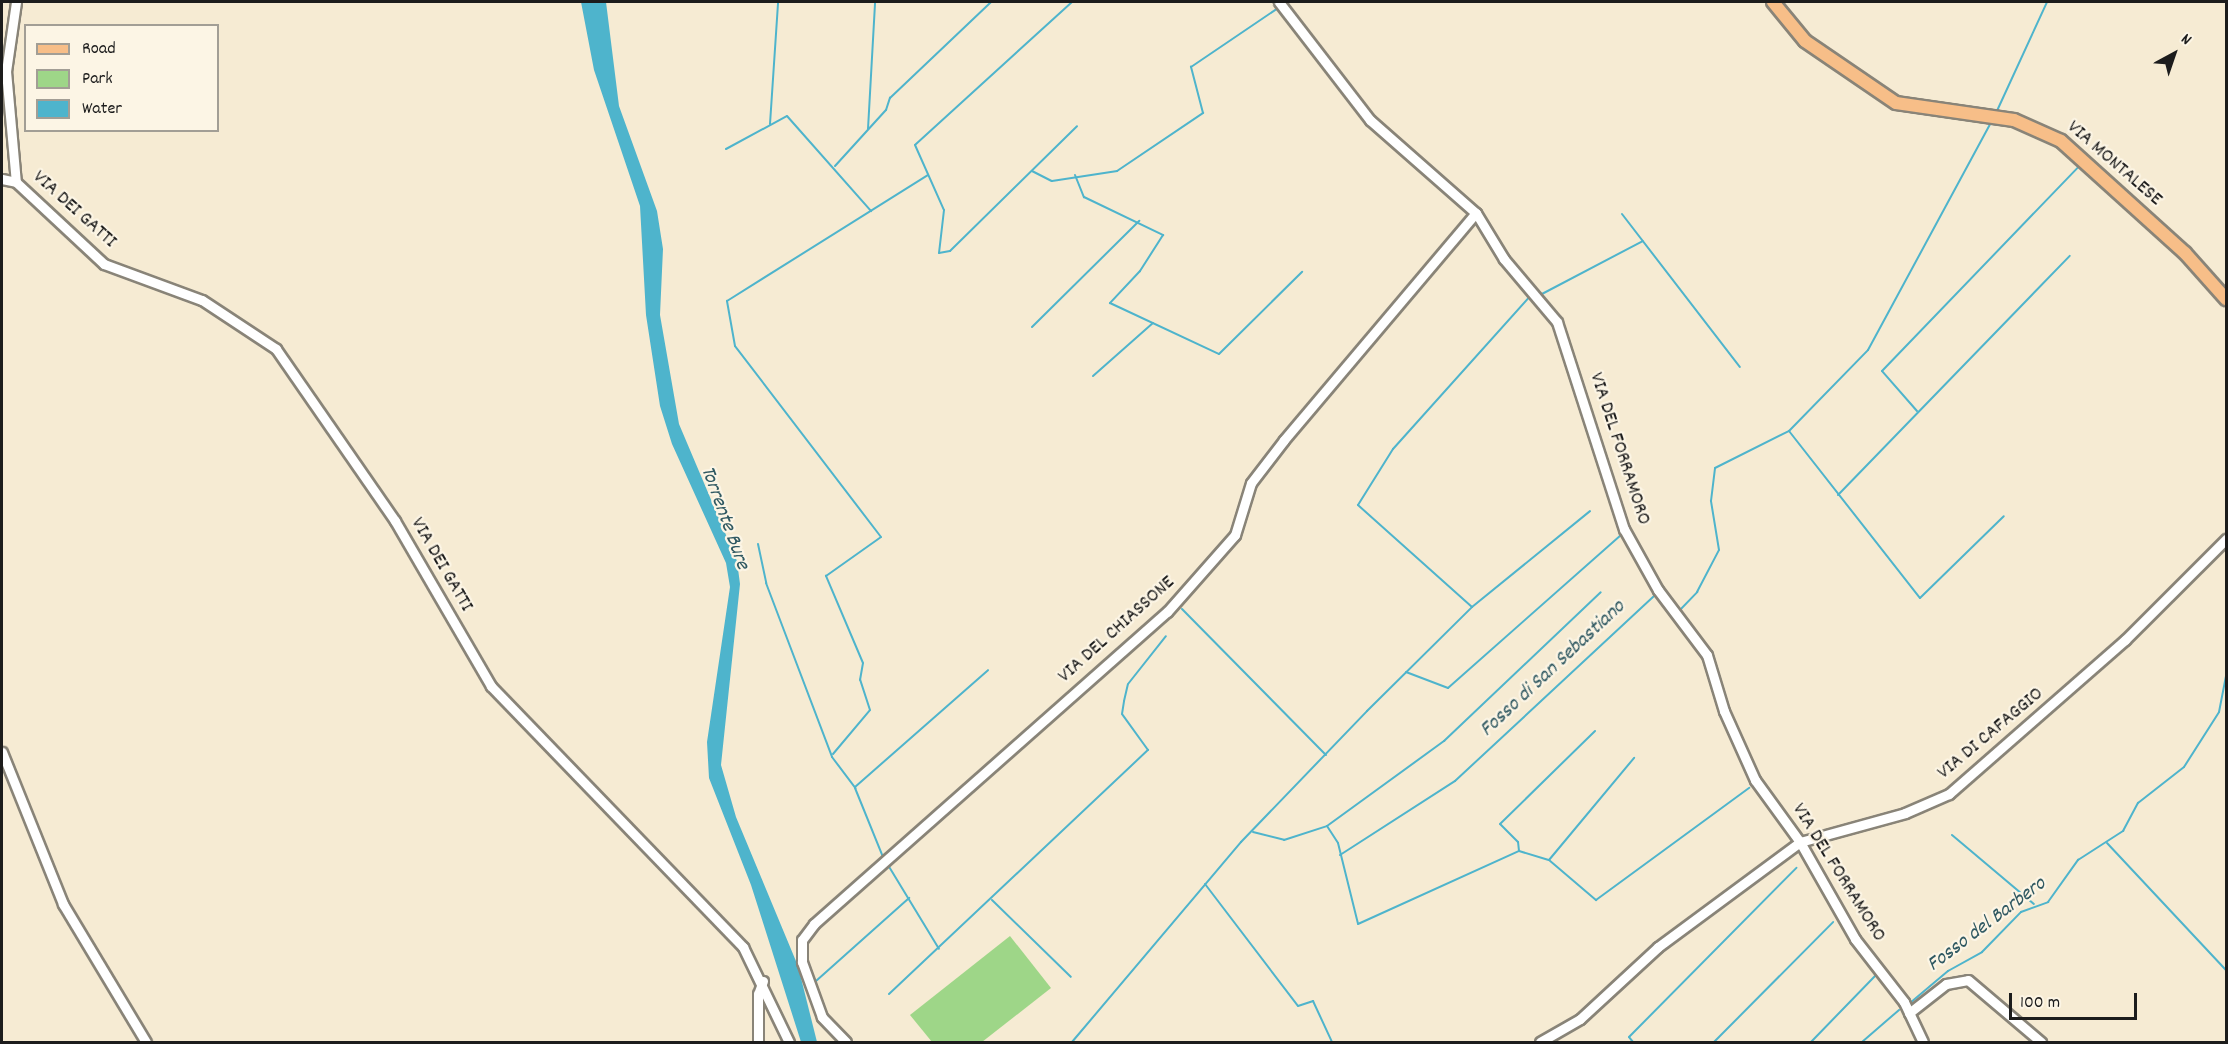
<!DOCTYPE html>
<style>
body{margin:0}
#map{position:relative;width:2228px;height:1044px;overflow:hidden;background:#f6ebd3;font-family:Dekko,sans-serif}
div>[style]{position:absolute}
.green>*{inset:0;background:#9ed688}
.water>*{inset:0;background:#4eb4cc}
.stream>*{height:2px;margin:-1px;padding:0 1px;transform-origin:1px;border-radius:1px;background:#4eb4cc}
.roads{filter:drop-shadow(2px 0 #898478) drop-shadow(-2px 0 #898478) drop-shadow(0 2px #898478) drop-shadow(0 -2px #898478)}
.minor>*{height:9px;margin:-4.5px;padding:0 4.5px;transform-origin:4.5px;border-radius:4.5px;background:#fff}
.major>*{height:12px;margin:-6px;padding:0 6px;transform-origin:6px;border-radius:6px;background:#f7be88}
span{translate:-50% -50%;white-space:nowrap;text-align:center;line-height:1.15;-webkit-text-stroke:4.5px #fcf5e5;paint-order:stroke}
.street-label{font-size:20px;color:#1c1c1c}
.water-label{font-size:21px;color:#305962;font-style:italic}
.frame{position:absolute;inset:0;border:3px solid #1c1c1c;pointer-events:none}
.legend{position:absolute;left:24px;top:24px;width:195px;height:108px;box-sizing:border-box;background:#fcf5e5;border:2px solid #a29e95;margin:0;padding:8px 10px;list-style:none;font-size:18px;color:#1c1c1c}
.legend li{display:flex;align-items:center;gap:12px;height:30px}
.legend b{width:30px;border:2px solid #a29e95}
.north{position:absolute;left:2144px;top:24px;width:60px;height:60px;-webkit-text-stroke:4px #fcf5e5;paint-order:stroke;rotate:40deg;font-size:16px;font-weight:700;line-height:24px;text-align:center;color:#1c1c1c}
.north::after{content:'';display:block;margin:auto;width:21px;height:27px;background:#1c1c1c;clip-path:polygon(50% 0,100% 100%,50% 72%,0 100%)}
.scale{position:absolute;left:2009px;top:993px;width:128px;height:27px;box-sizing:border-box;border:3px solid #1c1c1c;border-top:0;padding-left:8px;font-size:18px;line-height:21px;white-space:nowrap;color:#1c1c1c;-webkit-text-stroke:4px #fcf5e5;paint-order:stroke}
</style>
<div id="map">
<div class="green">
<div style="clip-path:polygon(1010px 936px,1051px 988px,982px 1042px,932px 1042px,910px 1015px)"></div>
</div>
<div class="water">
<div style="clip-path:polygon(581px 2px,606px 2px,619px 106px,657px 211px,663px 249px,660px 315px,679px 424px,737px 561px,740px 584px,721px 765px,736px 817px,798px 966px,817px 1042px,801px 1042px,751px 885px,709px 778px,707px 742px,730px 587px,726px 563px,672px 444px,660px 406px,646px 315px,640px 206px,594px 70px)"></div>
</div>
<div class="stream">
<div style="left:1072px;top:2px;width:212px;rotate:137.7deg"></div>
<div style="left:915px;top:145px;width:71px;rotate:66deg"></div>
<div style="left:944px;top:210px;width:43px;rotate:96.6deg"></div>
<div style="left:939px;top:253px;width:11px;rotate:-10deg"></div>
<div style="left:950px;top:251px;width:178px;rotate:-44.5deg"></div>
<div style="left:1996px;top:113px;width:122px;rotate:-65.3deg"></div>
<div style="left:770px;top:124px;width:122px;rotate:-86.2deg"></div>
<div style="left:868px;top:129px;width:127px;rotate:-86.8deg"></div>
<div style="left:726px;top:149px;width:69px;rotate:-28.4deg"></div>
<div style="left:787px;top:116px;width:127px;rotate:48.5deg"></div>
<div style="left:835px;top:166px;width:76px;rotate:-47.7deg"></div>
<div style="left:886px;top:110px;width:13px;rotate:-72deg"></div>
<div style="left:890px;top:98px;width:139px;rotate:-43.5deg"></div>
<div style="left:1032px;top:171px;width:22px;rotate:27deg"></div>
<div style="left:1052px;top:181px;width:66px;rotate:-8.7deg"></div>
<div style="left:1117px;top:171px;width:104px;rotate:-34deg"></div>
<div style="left:1203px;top:113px;width:48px;rotate:-104.6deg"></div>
<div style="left:1191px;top:67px;width:105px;rotate:-34.1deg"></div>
<div style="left:1075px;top:175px;width:24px;rotate:68deg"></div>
<div style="left:1084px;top:197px;width:88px;rotate:25.7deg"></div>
<div style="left:1163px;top:235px;width:43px;rotate:122.6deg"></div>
<div style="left:1140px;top:271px;width:44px;rotate:133.2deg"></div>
<div style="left:1110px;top:303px;width:120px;rotate:25.1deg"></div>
<div style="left:1219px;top:354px;width:117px;rotate:-44.7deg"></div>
<div style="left:1622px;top:214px;width:193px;rotate:52.4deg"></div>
<div style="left:1540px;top:295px;width:116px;rotate:-27.7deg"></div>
<div style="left:1032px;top:327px;width:151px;rotate:-44.7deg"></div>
<div style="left:1093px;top:376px;width:80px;rotate:-41.5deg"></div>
<div style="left:1917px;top:411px;width:53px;rotate:-131.2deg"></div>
<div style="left:1882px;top:371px;width:283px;rotate:-46.1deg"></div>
<div style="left:1789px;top:431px;width:212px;rotate:51.9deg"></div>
<div style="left:1920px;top:598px;width:117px;rotate:-44.3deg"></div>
<div style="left:1838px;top:495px;width:333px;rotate:-45.9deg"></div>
<div style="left:758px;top:544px;width:40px;rotate:78deg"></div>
<div style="left:766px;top:583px;width:186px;rotate:69.2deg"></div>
<div style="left:832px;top:757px;width:39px;rotate:53deg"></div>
<div style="left:855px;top:788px;width:74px;rotate:67.9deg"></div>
<div style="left:1472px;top:607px;width:153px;rotate:-138.2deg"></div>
<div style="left:1358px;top:505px;width:66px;rotate:-58deg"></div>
<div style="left:1393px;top:449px;width:207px;rotate:-48.1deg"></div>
<div style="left:1182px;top:609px;width:205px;rotate:45.4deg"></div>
<div style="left:1678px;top:612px;width:28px;rotate:-46deg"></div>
<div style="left:1697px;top:592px;width:47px;rotate:-62.4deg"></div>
<div style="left:1719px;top:550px;width:50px;rotate:-99.3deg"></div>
<div style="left:1711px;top:501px;width:33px;rotate:-83deg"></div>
<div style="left:1715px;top:468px;width:83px;rotate:-26.6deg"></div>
<div style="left:1789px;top:431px;width:113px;rotate:-45.7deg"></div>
<div style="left:1868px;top:350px;width:260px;rotate:-61.6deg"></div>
<div style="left:1406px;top:672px;width:45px;rotate:20.9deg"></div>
<div style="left:1448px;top:688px;width:234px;rotate:-41.5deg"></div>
<div style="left:833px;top:754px;width:57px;rotate:-49.9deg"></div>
<div style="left:870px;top:710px;width:32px;rotate:-108deg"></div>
<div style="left:860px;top:680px;width:17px;rotate:-80deg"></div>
<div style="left:863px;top:663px;width:95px;rotate:-113deg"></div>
<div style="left:826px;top:576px;width:67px;rotate:-35.3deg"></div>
<div style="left:881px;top:537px;width:240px;rotate:-127.4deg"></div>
<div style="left:735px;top:346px;width:46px;rotate:-100.1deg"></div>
<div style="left:727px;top:301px;width:237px;rotate:-32.1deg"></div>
<div style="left:855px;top:787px;width:177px;rotate:-41.3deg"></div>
<div style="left:1327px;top:826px;width:20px;rotate:57deg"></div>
<div style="left:1338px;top:843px;width:83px;rotate:76.1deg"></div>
<div style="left:1358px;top:924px;width:177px;rotate:-24.4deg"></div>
<div style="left:1519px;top:851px;width:31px;rotate:17deg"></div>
<div style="left:1549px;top:860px;width:62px;rotate:40.4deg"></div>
<div style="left:1596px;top:900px;width:190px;rotate:-36.2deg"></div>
<div style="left:1327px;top:826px;width:145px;rotate:-36deg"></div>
<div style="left:1444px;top:741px;width:216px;rotate:-43.5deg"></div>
<div style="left:1253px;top:832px;width:32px;rotate:14deg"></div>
<div style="left:1284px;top:840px;width:45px;rotate:-18deg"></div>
<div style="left:1952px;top:835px;width:107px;rotate:40.1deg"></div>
<div style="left:2107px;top:843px;width:174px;rotate:46.9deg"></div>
<div style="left:1519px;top:851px;width:9px;rotate:-96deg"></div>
<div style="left:1518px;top:842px;width:25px;rotate:-135deg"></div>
<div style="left:1500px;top:824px;width:133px;rotate:-44.4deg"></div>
<div style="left:1340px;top:855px;width:137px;rotate:-32.8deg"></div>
<div style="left:1455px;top:781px;width:275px;rotate:-42.9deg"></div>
<div style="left:1549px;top:860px;width:133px;rotate:-50.2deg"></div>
<div style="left:888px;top:865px;width:98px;rotate:58.7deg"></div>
<div style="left:1205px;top:884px;width:153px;rotate:52.7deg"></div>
<div style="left:1298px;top:1006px;width:16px;rotate:-18deg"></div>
<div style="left:1313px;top:1001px;width:45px;rotate:65.1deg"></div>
<div style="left:992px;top:900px;width:110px;rotate:44.3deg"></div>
<div style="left:816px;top:981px;width:125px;rotate:-41.7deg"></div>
<div style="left:889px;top:994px;width:356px;rotate:-43.3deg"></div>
<div style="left:1148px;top:750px;width:44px;rotate:-125.8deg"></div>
<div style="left:1122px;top:714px;width:13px;rotate:-81deg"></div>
<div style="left:1124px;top:701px;width:17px;rotate:-77deg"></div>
<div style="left:1128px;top:684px;width:61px;rotate:-51.6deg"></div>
<div style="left:1910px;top:1003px;width:50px;rotate:-40.1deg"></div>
<div style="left:1948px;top:971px;width:39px;rotate:-29deg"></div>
<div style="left:1982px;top:952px;width:56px;rotate:-45.7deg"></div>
<div style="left:2021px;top:912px;width:29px;rotate:-20deg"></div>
<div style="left:2048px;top:902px;width:52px;rotate:-54.5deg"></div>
<div style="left:2078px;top:860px;width:54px;rotate:-32.8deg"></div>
<div style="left:2123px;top:831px;width:32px;rotate:-62deg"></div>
<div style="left:2138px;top:803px;width:58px;rotate:-38deg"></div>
<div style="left:2184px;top:767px;width:65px;rotate:-57.5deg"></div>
<div style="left:2219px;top:712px;width:37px;rotate:-79deg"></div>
<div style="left:1072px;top:1042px;width:262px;rotate:-49.8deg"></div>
<div style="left:1241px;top:842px;width:182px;rotate:-46.1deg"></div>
<div style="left:1367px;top:711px;width:148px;rotate:-44.7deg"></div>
<div style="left:1472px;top:607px;width:152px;rotate:-39.1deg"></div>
<div style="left:1633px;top:1042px;width:6px;rotate:-129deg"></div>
<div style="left:1629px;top:1037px;width:238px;rotate:-45.3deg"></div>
<div style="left:1714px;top:1042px;width:169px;rotate:-45.2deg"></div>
<div style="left:1811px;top:1042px;width:92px;rotate:-45.9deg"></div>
<div style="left:1862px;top:1042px;width:49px;rotate:-40.9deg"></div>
</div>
<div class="roads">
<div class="minor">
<div style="left:16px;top:2px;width:70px;rotate:98.2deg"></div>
<div style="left:6px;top:71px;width:111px;rotate:84.9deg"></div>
<div style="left:1279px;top:2px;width:149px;rotate:52.4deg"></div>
<div style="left:1370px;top:120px;width:141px;rotate:41.3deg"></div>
<div style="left:1476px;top:213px;width:54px;rotate:58.7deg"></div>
<div style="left:1504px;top:259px;width:82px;rotate:49.9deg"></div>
<div style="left:1557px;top:322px;width:218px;rotate:72.1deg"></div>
<div style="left:1624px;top:529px;width:70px;rotate:60.9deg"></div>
<div style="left:1658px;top:590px;width:81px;rotate:53deg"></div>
<div style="left:1707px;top:655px;width:59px;rotate:73.1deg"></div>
<div style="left:1724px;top:711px;width:76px;rotate:65.8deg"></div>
<div style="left:1755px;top:780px;width:77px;rotate:54deg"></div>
<div style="left:1800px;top:842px;width:112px;rotate:60.4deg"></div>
<div style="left:1855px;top:939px;width:80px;rotate:52.1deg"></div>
<div style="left:1904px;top:1002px;width:44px;rotate:64.6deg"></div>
<div style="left:2px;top:179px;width:14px;rotate:12deg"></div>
<div style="left:16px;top:182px;width:120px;rotate:43deg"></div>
<div style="left:104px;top:264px;width:104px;rotate:20.2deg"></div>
<div style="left:202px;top:300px;width:89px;rotate:33.5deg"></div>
<div style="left:276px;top:349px;width:209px;rotate:55.3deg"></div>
<div style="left:395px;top:521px;width:191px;rotate:59.8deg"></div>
<div style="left:491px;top:686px;width:363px;rotate:46deg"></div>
<div style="left:743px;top:947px;width:106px;rotate:64.2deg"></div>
<div style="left:2px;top:752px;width:164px;rotate:68.1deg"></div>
<div style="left:63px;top:904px;width:161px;rotate:59deg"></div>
<div style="left:1909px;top:1013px;width:47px;rotate:-38.1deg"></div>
<div style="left:1946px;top:984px;width:22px;rotate:-10deg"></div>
<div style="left:1968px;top:980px;width:96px;rotate:40.3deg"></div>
<div style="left:758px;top:1042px;width:48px;rotate:-90deg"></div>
<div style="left:758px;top:994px;width:14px;rotate:-69deg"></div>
<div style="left:846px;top:1042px;width:35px;rotate:-134deg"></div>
<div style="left:822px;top:1017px;width:59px;rotate:-110deg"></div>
<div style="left:802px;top:962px;width:22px;rotate:-90deg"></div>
<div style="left:802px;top:940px;width:20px;rotate:-53deg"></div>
<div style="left:814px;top:924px;width:471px;rotate:-41.5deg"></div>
<div style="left:1167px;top:612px;width:103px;rotate:-48.6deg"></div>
<div style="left:1235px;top:535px;width:54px;rotate:-72.9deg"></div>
<div style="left:1251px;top:483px;width:54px;rotate:-52.5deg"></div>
<div style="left:1284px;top:440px;width:297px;rotate:-49.8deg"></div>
<div style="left:1540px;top:1042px;width:46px;rotate:-29.9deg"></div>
<div style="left:1580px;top:1019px;width:106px;rotate:-42.7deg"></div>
<div style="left:1658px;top:947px;width:177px;rotate:-36.5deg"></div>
<div style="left:1800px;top:842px;width:109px;rotate:-15.4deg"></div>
<div style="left:1905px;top:813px;width:48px;rotate:-23.4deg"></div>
<div style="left:1949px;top:794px;width:234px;rotate:-41.2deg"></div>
<div style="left:2125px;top:640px;width:143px;rotate:-45deg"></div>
</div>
<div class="major">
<div style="left:1773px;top:2px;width:50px;rotate:50.6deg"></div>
<div style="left:1805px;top:41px;width:110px;rotate:34.3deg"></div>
<div style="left:1896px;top:103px;width:119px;rotate:8.2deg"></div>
<div style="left:2014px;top:120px;width:51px;rotate:24.1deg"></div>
<div style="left:2061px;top:141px;width:167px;rotate:42.1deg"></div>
<div style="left:2185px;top:253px;width:62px;rotate:48.3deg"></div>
</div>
</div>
<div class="street-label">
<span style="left:2114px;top:164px;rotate:41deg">VIA MONTALESE</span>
<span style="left:74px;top:210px;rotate:42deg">VIA DEI GATTI</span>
<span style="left:1619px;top:449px;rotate:72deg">VIA DEL FORRAMORO</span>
<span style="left:441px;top:565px;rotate:60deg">VIA DEI GATTI</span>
<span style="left:1117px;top:630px;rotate:-42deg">VIA DEL CHIASSONE</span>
<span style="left:1991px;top:734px;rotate:-40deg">VIA DI CAFAGGIO</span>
<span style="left:1838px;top:873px;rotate:58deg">VIA DEL FORRAMORO</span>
</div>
<div class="water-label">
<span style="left:724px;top:518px;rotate:70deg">Torrente Bure</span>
<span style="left:1553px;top:669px;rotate:-43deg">Fosso di San Sebastiano</span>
<span style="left:1987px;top:925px;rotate:-37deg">Fosso del Barbero</span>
</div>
<div class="frame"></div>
<ul class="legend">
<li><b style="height:8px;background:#f7be88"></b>Road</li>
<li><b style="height:16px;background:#9ed688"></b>Park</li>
<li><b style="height:16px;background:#4eb4cc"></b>Water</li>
</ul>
<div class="north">N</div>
<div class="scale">100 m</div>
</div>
